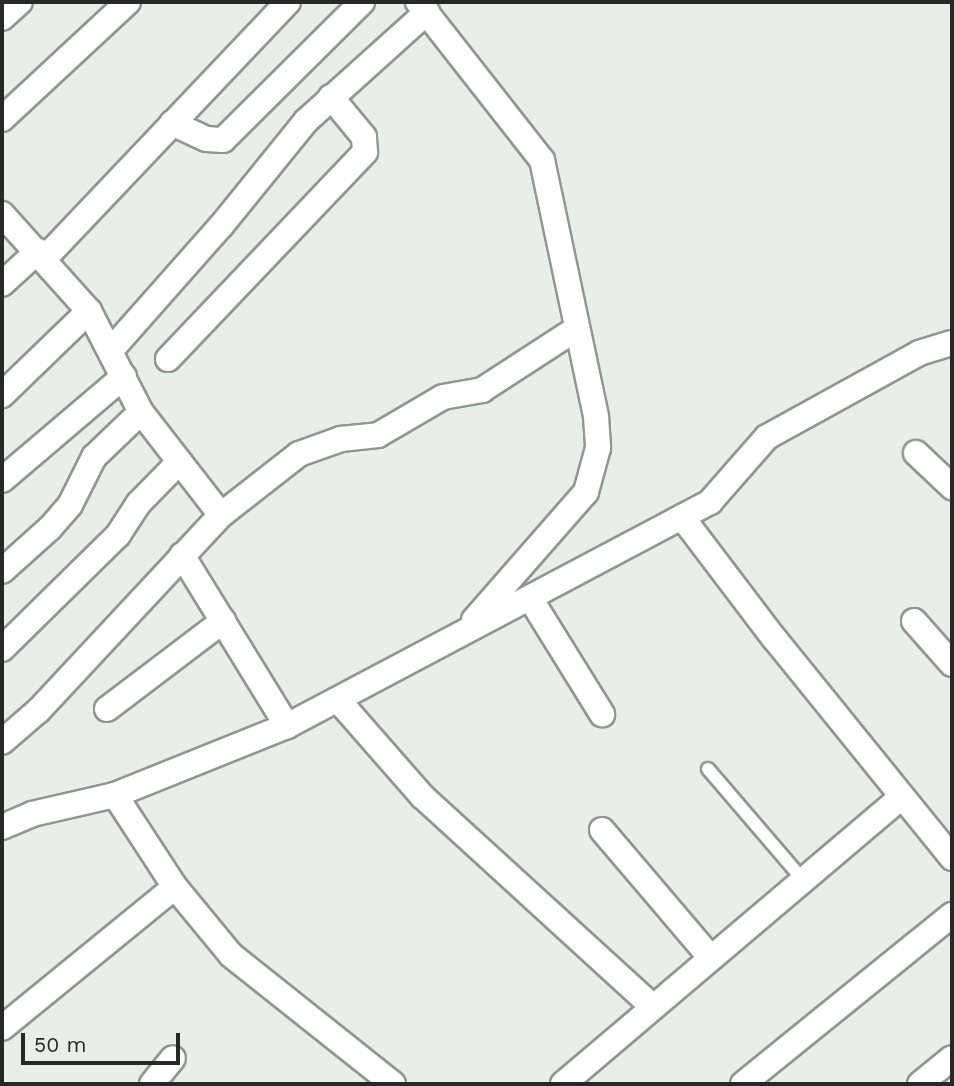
<!DOCTYPE html>
<style>
body{margin:0}
#map{position:relative;width:954px;height:1086px;overflow:hidden;background:#e8efe9;font-family:"Work Sans",sans-serif}
div>[style]{position:absolute}
.roads{filter:drop-shadow(2px 0 #909792) drop-shadow(-2px 0 #909792) drop-shadow(0 2px #909792) drop-shadow(0 -2px #909792)}
.lane>*{height:12px;margin:-6px;padding:0 6px;transform-origin:6px;border-radius:6px;background:#fff}
.street>*{height:24px;margin:-12px;padding:0 12px;transform-origin:12px;border-radius:12px;background:#fff}
span{translate:-50% -50%;white-space:nowrap;text-align:center;line-height:1.15;-webkit-text-stroke:7px #e8efe9;paint-order:stroke}
.frame{position:absolute;inset:0;border:4px solid #272927;pointer-events:none}
.scale{position:absolute;left:21px;top:1033px;width:159px;height:32px;box-sizing:border-box;border:4px solid #272927;border-top:0;padding-left:9px;font-size:21px;line-height:24px;white-space:nowrap;color:#272927;-webkit-text-stroke:5px #e8efe9;paint-order:stroke}
</style>
<div id="map">
<div class="roads">
<div class="lane">
<div style="left:708px;top:769px;width:146px;rotate:49.4deg"></div>
</div>
<div class="street">
<div style="left:418px;top:2px;width:201px;rotate:51.9deg"></div>
<div style="left:542px;top:160px;width:263px;rotate:78.1deg"></div>
<div style="left:596px;top:417px;width:31px;rotate:86deg"></div>
<div style="left:598px;top:448px;width:46px;rotate:105.3deg"></div>
<div style="left:586px;top:492px;width:170px;rotate:131.2deg"></div>
<div style="left:2px;top:18px;width:24px;rotate:-42deg"></div>
<div style="left:2px;top:119px;width:172px;rotate:-42.9deg"></div>
<div style="left:172px;top:123px;width:38px;rotate:25deg"></div>
<div style="left:207px;top:139px;width:16px;rotate:4deg"></div>
<div style="left:223px;top:140px;width:196px;rotate:-44.8deg"></div>
<div style="left:2px;top:214px;width:130px;rotate:48.1deg"></div>
<div style="left:89px;top:311px;width:114px;rotate:62.8deg"></div>
<div style="left:141px;top:412px;width:130px;rotate:52.2deg"></div>
<div style="left:45px;top:258px;width:353px;rotate:-46.5deg"></div>
<div style="left:2px;top:284px;width:49px;rotate:-42.5deg"></div>
<div style="left:112px;top:349px;width:164px;rotate:-48.5deg"></div>
<div style="left:221px;top:226px;width:135px;rotate:-51deg"></div>
<div style="left:306px;top:121px;width:163px;rotate:-42deg"></div>
<div style="left:168px;top:359px;width:286px;rotate:-46.4deg"></div>
<div style="left:365px;top:152px;width:15px;rotate:-94deg"></div>
<div style="left:364px;top:137px;width:52px;rotate:-129.5deg"></div>
<div style="left:2px;top:395px;width:121px;rotate:-44deg"></div>
<div style="left:916px;top:453px;width:50px;rotate:43.4deg"></div>
<div style="left:2px;top:480px;width:160px;rotate:-40.4deg"></div>
<div style="left:682px;top:517px;width:152px;rotate:52.8deg"></div>
<div style="left:774px;top:638px;width:283px;rotate:51deg"></div>
<div style="left:182px;top:555px;width:201px;rotate:58.4deg"></div>
<div style="left:2px;top:571px;width:64px;rotate:-41.9deg"></div>
<div style="left:50px;top:528px;width:30px;rotate:-49deg"></div>
<div style="left:70px;top:505px;width:54px;rotate:-63.4deg"></div>
<div style="left:94px;top:457px;width:65px;rotate:-43.8deg"></div>
<div style="left:530px;top:598px;width:137px;rotate:58.2deg"></div>
<div style="left:914px;top:621px;width:57px;rotate:48.5deg"></div>
<div style="left:2px;top:649px;width:163px;rotate:-44.5deg"></div>
<div style="left:118px;top:535px;width:38px;rotate:-57deg"></div>
<div style="left:139px;top:503px;width:57px;rotate:-45.7deg"></div>
<div style="left:338px;top:700px;width:128px;rotate:48.8deg"></div>
<div style="left:422px;top:796px;width:313px;rotate:42.4deg"></div>
<div style="left:107px;top:709px;width:146px;rotate:-37.2deg"></div>
<div style="left:2px;top:742px;width:49px;rotate:-40.9deg"></div>
<div style="left:39px;top:710px;width:267px;rotate:-47deg"></div>
<div style="left:221px;top:515px;width:99px;rotate:-38deg"></div>
<div style="left:299px;top:454px;width:45px;rotate:-19.7deg"></div>
<div style="left:341px;top:439px;width:37px;rotate:-6deg"></div>
<div style="left:378px;top:435px;width:75px;rotate:-30.3deg"></div>
<div style="left:443px;top:397px;width:40px;rotate:-10deg"></div>
<div style="left:482px;top:390px;width:112px;rotate:-33deg"></div>
<div style="left:115px;top:795px;width:110px;rotate:56.9deg"></div>
<div style="left:175px;top:887px;width:88px;rotate:50.5deg"></div>
<div style="left:231px;top:955px;width:207px;rotate:38.5deg"></div>
<div style="left:2px;top:827px;width:33px;rotate:-23deg"></div>
<div style="left:32px;top:814px;width:85px;rotate:-12.9deg"></div>
<div style="left:115px;top:795px;width:185px;rotate:-21.9deg"></div>
<div style="left:287px;top:726px;width:479px;rotate:-27.9deg"></div>
<div style="left:710px;top:502px;width:86px;rotate:-48.8deg"></div>
<div style="left:767px;top:437px;width:174px;rotate:-28.9deg"></div>
<div style="left:919px;top:353px;width:34px;rotate:-17deg"></div>
<div style="left:602px;top:830px;width:168px;rotate:49.6deg"></div>
<div style="left:2px;top:1028px;width:223px;rotate:-39.2deg"></div>
<div style="left:152px;top:1084px;width:33px;rotate:-51deg"></div>
<div style="left:563px;top:1084px;width:444px;rotate:-40.3deg"></div>
<div style="left:743px;top:1084px;width:269px;rotate:-39deg"></div>
<div style="left:920px;top:1084px;width:41px;rotate:-39.1deg"></div>
</div>
</div>
<div class="frame"></div>
<div class="scale">50 m</div>
</div>
